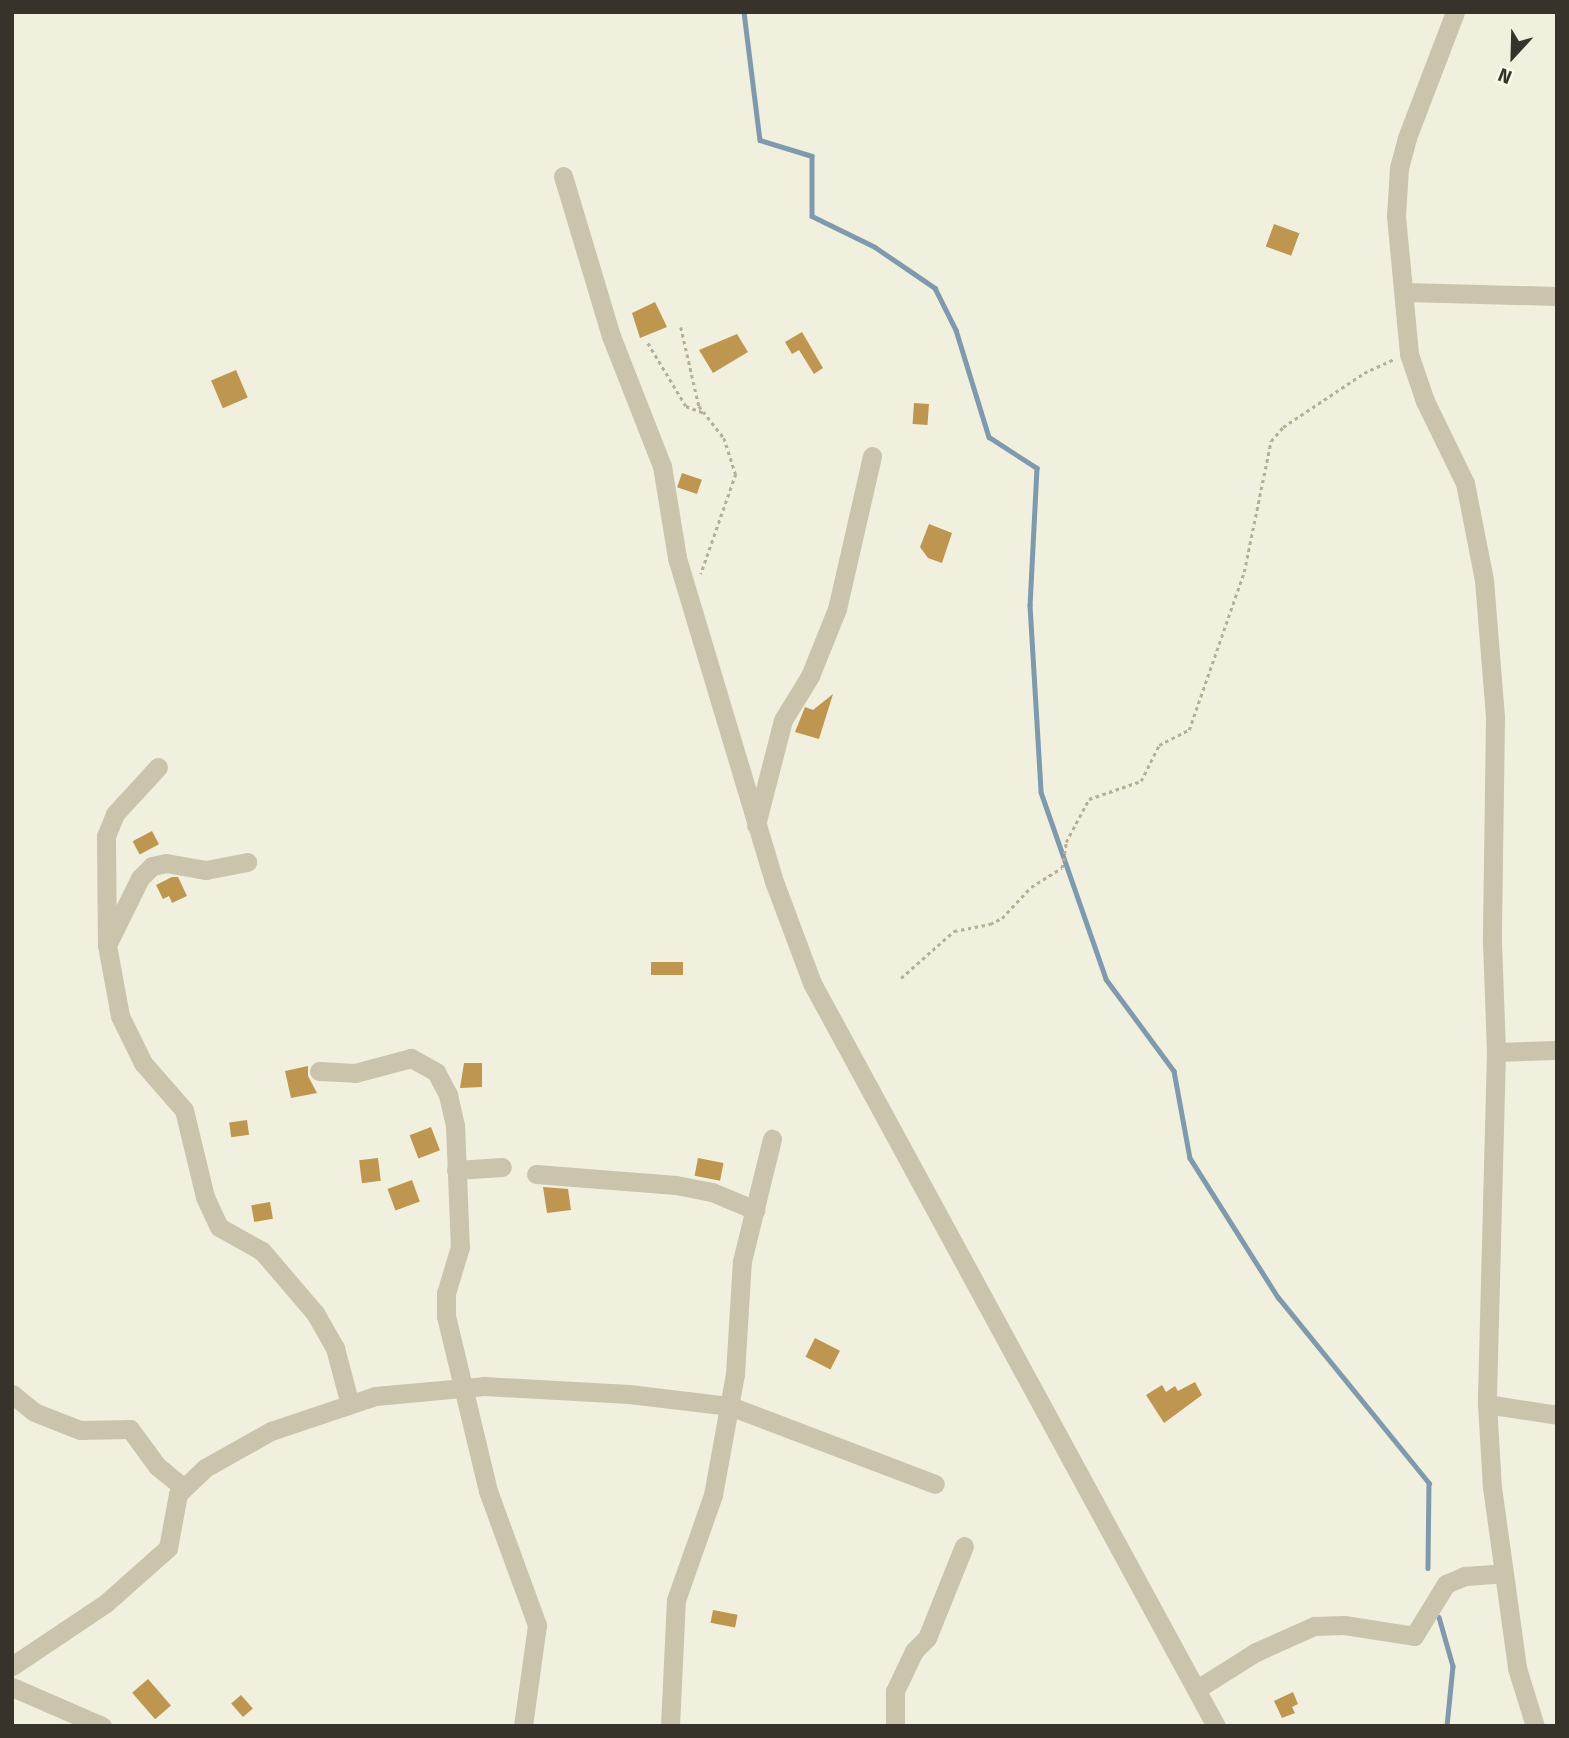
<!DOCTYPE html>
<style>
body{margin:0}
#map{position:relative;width:1569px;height:1738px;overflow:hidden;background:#f1f0df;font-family:"Fira Sans",sans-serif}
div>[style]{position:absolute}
.stream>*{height:4.5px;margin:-2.25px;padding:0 2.25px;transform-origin:2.25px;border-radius:2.25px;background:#7f99ad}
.building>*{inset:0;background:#bf9650;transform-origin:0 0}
.path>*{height:2.5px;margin-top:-1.25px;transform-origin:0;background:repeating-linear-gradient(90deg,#b5af95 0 3.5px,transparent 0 7px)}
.minor>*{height:19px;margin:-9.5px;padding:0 9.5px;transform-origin:9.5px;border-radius:9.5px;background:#c9c4ab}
span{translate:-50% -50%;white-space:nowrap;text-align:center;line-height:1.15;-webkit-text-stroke:5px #f9f8eb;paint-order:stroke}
.frame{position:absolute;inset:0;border:14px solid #37332a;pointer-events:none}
.north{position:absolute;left:1478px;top:21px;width:70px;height:70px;-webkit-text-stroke:5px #f9f8eb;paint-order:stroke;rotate:202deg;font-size:19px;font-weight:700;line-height:28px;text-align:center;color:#37332a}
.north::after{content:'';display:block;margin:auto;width:24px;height:32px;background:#37332a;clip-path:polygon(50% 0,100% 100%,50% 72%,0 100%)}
</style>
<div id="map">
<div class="stream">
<div style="left:744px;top:12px;width:129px;rotate:82.9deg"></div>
<div style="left:760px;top:140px;width:54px;rotate:17.1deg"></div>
<div style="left:812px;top:156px;width:60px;rotate:90deg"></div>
<div style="left:812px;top:216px;width:70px;rotate:26.2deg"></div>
<div style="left:875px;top:247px;width:73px;rotate:34.3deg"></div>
<div style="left:935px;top:288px;width:47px;rotate:63.4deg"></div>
<div style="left:956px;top:330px;width:112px;rotate:72.9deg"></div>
<div style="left:989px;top:437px;width:57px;rotate:32.9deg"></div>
<div style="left:1037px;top:468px;width:137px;rotate:92.9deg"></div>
<div style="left:1030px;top:605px;width:187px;rotate:86.6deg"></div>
<div style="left:1041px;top:792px;width:198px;rotate:70.8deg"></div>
<div style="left:1106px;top:979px;width:114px;rotate:53.5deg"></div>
<div style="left:1174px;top:1071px;width:88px;rotate:79.6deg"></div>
<div style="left:1190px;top:1158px;width:165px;rotate:57.7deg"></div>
<div style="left:1278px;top:1297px;width:240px;rotate:50.9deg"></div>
<div style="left:1429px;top:1483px;width:85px;rotate:90.7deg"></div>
<div style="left:1439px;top:1617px;width:51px;rotate:74.1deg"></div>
<div style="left:1453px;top:1666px;width:60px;rotate:95.7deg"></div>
</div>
<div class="building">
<div style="left:1274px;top:224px;width:27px;height:24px;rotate:20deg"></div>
<div style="clip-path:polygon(655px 302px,667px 327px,640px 338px,632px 313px)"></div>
<div style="clip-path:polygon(802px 332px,823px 368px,814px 374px,799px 350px,792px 354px,785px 342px)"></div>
<div style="clip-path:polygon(737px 334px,748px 352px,713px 373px,699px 350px)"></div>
<div style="left:236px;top:370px;width:30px;height:27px;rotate:67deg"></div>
<div style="left:914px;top:403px;width:15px;height:21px;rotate:4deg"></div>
<div style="left:682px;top:473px;width:21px;height:15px;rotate:19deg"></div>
<div style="clip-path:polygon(929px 524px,952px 533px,942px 563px,928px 558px,920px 547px)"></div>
<div style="clip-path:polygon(833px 694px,819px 739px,795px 732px,805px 707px,813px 710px)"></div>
<div style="left:152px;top:831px;width:15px;height:22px;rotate:62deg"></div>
<div style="clip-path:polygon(172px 877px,178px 877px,187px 896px,172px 903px,169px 896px,163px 899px,156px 885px)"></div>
<div style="left:651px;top:962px;width:32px;height:13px"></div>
<div style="clip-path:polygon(464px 1063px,482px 1063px,482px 1087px,460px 1088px)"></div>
<div style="clip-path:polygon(308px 1066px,308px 1076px,317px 1093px,291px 1098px,285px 1071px)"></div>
<div style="left:247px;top:1120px;width:15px;height:18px;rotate:82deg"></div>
<div style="left:431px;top:1127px;width:25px;height:23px;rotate:69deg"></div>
<div style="left:378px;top:1158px;width:23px;height:19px;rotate:83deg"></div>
<div style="left:698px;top:1158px;width:26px;height:18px;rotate:11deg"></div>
<div style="left:412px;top:1180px;width:23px;height:26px;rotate:70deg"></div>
<div style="clip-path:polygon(543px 1187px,568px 1189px,571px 1210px,547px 1213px)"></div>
<div style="left:270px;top:1202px;width:17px;height:19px;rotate:80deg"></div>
<div style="left:815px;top:1338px;width:28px;height:21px;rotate:27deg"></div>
<div style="clip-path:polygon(1195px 1382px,1202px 1395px,1164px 1423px,1146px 1395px,1162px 1385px,1166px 1392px,1175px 1386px,1178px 1391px)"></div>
<div style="left:713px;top:1610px;width:25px;height:13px;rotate:11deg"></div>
<div style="left:148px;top:1679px;width:35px;height:21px;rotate:49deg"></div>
<div style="clip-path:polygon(1293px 1692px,1298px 1704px,1292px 1707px,1295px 1713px,1282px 1718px,1274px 1701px)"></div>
<div style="left:241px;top:1695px;width:18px;height:13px;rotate:49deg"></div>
</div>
<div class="path">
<div style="left:681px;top:327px;width:81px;rotate:77.2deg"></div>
<div style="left:699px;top:406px;width:41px;rotate:52deg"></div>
<div style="left:724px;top:438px;width:38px;rotate:72deg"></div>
<div style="left:736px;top:474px;width:106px;rotate:109.3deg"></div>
<div style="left:648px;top:343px;width:74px;rotate:58.9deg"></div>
<div style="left:686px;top:406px;width:19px;rotate:21deg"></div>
<div style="left:901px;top:978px;width:71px;rotate:-41.6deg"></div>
<div style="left:954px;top:931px;width:37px;rotate:-11deg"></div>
<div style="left:990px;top:924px;width:13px;rotate:-27deg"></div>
<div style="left:1002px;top:918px;width:42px;rotate:-46.9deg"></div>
<div style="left:1031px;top:887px;width:36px;rotate:-32deg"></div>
<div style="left:1062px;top:868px;width:26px;rotate:-81deg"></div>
<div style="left:1066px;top:842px;width:49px;rotate:-61.9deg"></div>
<div style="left:1089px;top:799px;width:55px;rotate:-19.1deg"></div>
<div style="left:1141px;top:781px;width:40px;rotate:-63.4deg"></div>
<div style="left:1159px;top:745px;width:34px;rotate:-27deg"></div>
<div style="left:1189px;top:730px;width:167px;rotate:-70.8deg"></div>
<div style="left:1244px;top:572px;width:134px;rotate:-78.4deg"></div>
<div style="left:1271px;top:441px;width:18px;rotate:-49deg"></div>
<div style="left:1283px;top:427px;width:97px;rotate:-33.7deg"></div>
<div style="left:1364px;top:373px;width:33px;rotate:-25deg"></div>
</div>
<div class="minor">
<div style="left:1455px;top:12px;width:135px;rotate:110.9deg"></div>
<div style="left:1407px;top:138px;width:31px;rotate:105deg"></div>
<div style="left:1399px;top:168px;width:48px;rotate:93.6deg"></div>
<div style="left:1396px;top:216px;width:139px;rotate:84.6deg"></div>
<div style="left:1409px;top:354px;width:50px;rotate:71.2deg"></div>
<div style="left:1425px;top:401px;width:91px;rotate:64deg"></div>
<div style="left:1465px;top:483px;width:99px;rotate:78.9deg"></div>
<div style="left:1484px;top:580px;width:137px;rotate:85.4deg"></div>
<div style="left:1495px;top:717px;width:225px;rotate:90.8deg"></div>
<div style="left:1492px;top:942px;width:110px;rotate:87.9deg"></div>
<div style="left:1496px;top:1052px;width:352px;rotate:91.5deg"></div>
<div style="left:1487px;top:1404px;width:83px;rotate:86.6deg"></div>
<div style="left:1492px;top:1487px;width:183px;rotate:82.1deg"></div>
<div style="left:1517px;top:1668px;width:61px;rotate:72.8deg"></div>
<div style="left:563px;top:176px;width:167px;rotate:73.3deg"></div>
<div style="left:611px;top:336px;width:140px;rotate:68.6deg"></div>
<div style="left:662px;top:466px;width:93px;rotate:80.7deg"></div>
<div style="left:677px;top:558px;width:340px;rotate:73.3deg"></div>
<div style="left:775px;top:884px;width:106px;rotate:69.5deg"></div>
<div style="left:812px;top:983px;width:846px;rotate:61.47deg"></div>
<div style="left:1406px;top:292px;width:151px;rotate:1.5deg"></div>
<div style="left:158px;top:767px;width:64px;rotate:132.5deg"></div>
<div style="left:115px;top:814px;width:24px;rotate:112deg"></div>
<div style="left:106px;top:836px;width:109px;rotate:89.5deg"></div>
<div style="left:107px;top:945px;width:72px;rotate:79.6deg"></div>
<div style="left:120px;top:1016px;width:52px;rotate:63.9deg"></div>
<div style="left:143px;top:1063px;width:62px;rotate:48.9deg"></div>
<div style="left:184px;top:1110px;width:89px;rotate:76.4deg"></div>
<div style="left:205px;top:1197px;width:33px;rotate:65deg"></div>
<div style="left:219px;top:1227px;width:49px;rotate:29.2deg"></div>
<div style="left:262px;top:1251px;width:82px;rotate:49.5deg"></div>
<div style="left:315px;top:1313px;width:40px;rotate:60.3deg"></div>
<div style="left:335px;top:1348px;width:55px;rotate:75.2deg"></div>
<div style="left:756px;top:825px;width:108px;rotate:-75.6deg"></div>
<div style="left:783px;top:720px;width:52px;rotate:-58.5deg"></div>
<div style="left:810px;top:676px;width:72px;rotate:-68.1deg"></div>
<div style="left:837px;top:609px;width:157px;rotate:-77.1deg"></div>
<div style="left:109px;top:941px;width:70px;rotate:-63.8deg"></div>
<div style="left:140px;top:878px;width:17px;rotate:-45deg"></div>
<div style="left:152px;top:866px;width:14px;rotate:-12deg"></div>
<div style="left:166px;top:863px;width:41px;rotate:9.9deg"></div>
<div style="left:206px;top:870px;width:42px;rotate:-11deg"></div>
<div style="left:1496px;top:1052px;width:61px;rotate:-1.9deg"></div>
<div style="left:319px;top:1071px;width:36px;rotate:3deg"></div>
<div style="left:355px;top:1073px;width:58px;rotate:-15deg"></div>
<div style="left:411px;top:1058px;width:29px;rotate:29deg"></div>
<div style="left:436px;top:1072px;width:26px;rotate:62deg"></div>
<div style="left:448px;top:1095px;width:31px;rotate:77deg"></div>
<div style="left:455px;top:1125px;width:122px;rotate:87.7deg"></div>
<div style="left:460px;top:1247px;width:48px;rotate:106.9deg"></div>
<div style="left:446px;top:1293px;width:23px;rotate:90deg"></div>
<div style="left:446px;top:1316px;width:180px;rotate:76.5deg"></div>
<div style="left:488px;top:1491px;width:143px;rotate:69.9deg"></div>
<div style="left:537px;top:1625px;width:102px;rotate:97.9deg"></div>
<div style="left:456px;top:1170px;width:46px;rotate:-3.7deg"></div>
<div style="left:536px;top:1174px;width:140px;rotate:4.5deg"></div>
<div style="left:676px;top:1185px;width:37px;rotate:11deg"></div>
<div style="left:712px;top:1192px;width:47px;rotate:22.7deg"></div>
<div style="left:12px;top:1394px;width:28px;rotate:39deg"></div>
<div style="left:34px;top:1412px;width:49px;rotate:21.4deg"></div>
<div style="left:80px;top:1430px;width:50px;rotate:-1.1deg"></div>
<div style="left:130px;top:1429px;width:46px;rotate:53.9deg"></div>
<div style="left:157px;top:1466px;width:33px;rotate:39deg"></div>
<div style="left:1487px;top:1404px;width:71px;rotate:8.9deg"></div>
<div style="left:12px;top:1666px;width:113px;rotate:-33.8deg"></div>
<div style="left:106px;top:1603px;width:83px;rotate:-41.6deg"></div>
<div style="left:168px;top:1548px;width:55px;rotate:-79.5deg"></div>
<div style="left:178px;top:1494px;width:37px;rotate:-44deg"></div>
<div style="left:205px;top:1468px;width:76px;rotate:-29.3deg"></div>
<div style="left:271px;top:1431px;width:110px;rotate:-18.6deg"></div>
<div style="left:375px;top:1396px;width:109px;rotate:-5.2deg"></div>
<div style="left:484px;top:1386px;width:145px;rotate:3.2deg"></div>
<div style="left:629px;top:1394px;width:102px;rotate:6.8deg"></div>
<div style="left:730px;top:1406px;width:219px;rotate:20.8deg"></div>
<div style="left:12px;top:1687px;width:98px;rotate:23.4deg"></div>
<div style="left:1197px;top:1689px;width:70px;rotate:-32.1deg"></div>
<div style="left:1256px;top:1652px;width:64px;rotate:-24.1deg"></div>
<div style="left:1314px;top:1626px;width:30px;rotate:-2deg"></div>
<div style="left:1344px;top:1625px;width:71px;rotate:8.9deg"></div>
<div style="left:1414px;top:1636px;width:61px;rotate:-58.4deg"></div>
<div style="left:1446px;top:1584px;width:21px;rotate:-23deg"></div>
<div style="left:1465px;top:1576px;width:39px;rotate:-4deg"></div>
<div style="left:670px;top:1726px;width:126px;rotate:-87.3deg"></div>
<div style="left:676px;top:1600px;width:111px;rotate:-70.6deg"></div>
<div style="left:713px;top:1495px;width:123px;rotate:-79.7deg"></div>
<div style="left:735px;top:1374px;width:113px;rotate:-86.5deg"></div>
<div style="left:742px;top:1261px;width:126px;rotate:-76.2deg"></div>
<div style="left:895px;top:1726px;width:35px;rotate:-90deg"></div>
<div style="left:895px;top:1691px;width:44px;rotate:-64.6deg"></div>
<div style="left:914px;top:1651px;width:18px;rotate:-45deg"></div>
<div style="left:927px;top:1638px;width:99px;rotate:-68.1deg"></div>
</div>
<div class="frame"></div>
<div class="north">N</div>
</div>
